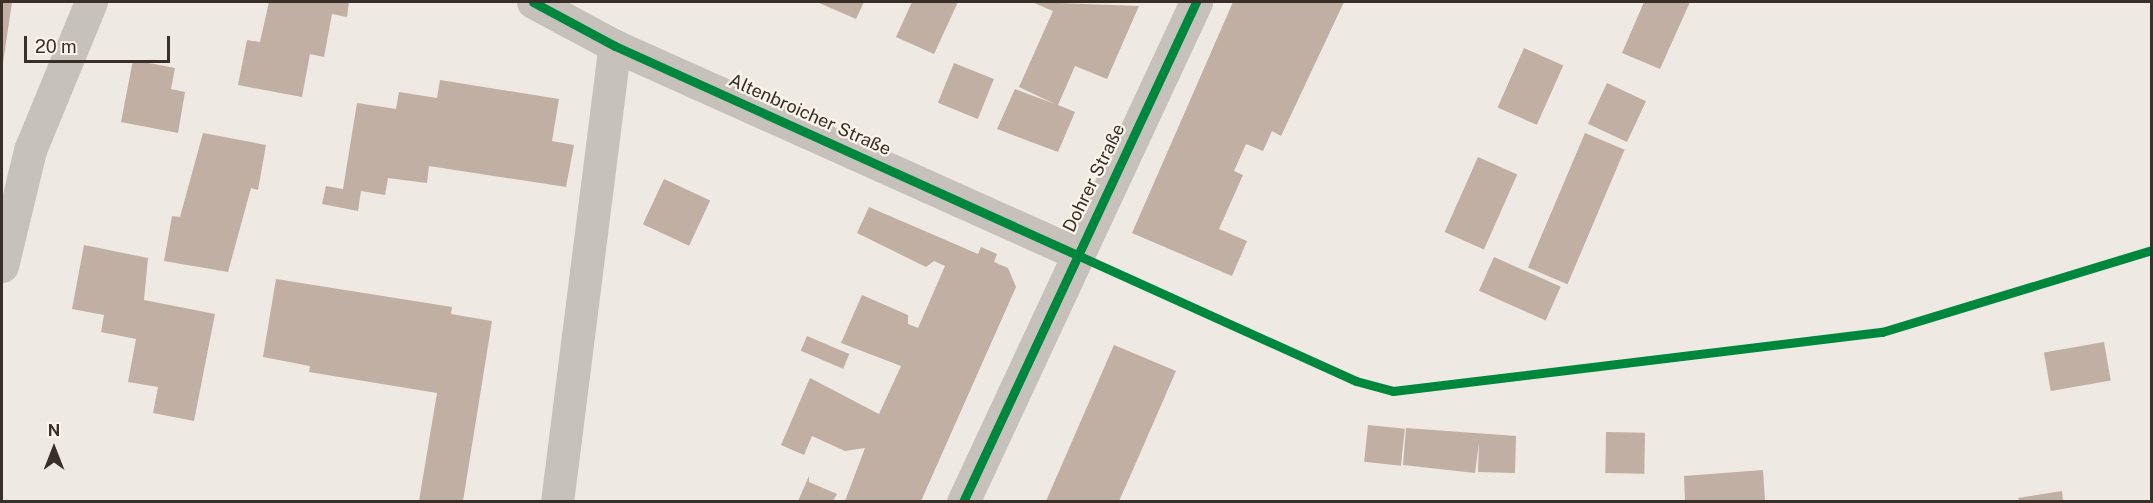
<!DOCTYPE html>
<meta charset="utf-8">
<style>
body{margin:0}
#map{position:relative;width:2153px;height:503px;overflow:hidden;background:#eee9e2;font-family:"Public Sans",sans-serif}
div>[style]{position:absolute}
.building>*{inset:0;background:#c1afa4;transform-origin:0 0}
.minor>*{height:33px;margin:-16.5px;padding:0 16.5px;transform-origin:16.5px;border-radius:16.5px;background:#c7c1bb}
.cycleway>*{height:9px;margin:-4.5px;padding:0 4.5px;transform-origin:4.5px;border-radius:4.5px;background:#00873e}
span{translate:-50% -50%;white-space:nowrap;text-align:center;line-height:1.15;-webkit-text-stroke:4.5px #faf4eb;paint-order:stroke}
.street-label{font-size:18px;color:#382f29}
.frame{position:absolute;inset:0;border:3px solid #382f29;pointer-events:none}
.north{position:absolute;left:24px;top:419px;width:60px;height:60px;-webkit-text-stroke:4px #faf4eb;paint-order:stroke;rotate:0deg;font-size:16px;font-weight:700;line-height:24px;text-align:center;color:#382f29}
.north::after{content:'';display:block;margin:auto;width:21px;height:27px;background:#382f29;clip-path:polygon(50% 0,100% 100%,50% 72%,0 100%)}
.scale{position:absolute;left:24px;top:36px;width:146px;height:27px;box-sizing:border-box;border:3px solid #382f29;border-top:0;padding-left:8px;font-size:18px;line-height:21px;white-space:nowrap;color:#382f29;-webkit-text-stroke:4px #faf4eb;paint-order:stroke}
</style>
<div id="map">
<div class="building">
<div style="clip-path:polygon(2px 2px,12px 2px,3px 63px,2px 63px)"></div>
<div style="clip-path:polygon(269px 2px,349px 2px,347px 17px,332px 14px,324px 57px,310px 54px,302px 97px,238px 85px,247px 40px,260px 42px)"></div>
<div style="clip-path:polygon(817px 2px,864px 2px,856px 19px)"></div>
<div style="clip-path:polygon(912px 2px,958px 2px,934px 54px,896px 37px)"></div>
<div style="clip-path:polygon(1032px 2px,1139px 6px,1107px 79px,1075px 66px,1058px 105px,1075px 112px,1058px 152px,997px 129px,1015px 89px,1055px 104px,1019px 87px,1053px 11px)"></div>
<div style="clip-path:polygon(1233px 2px,1344px 2px,1281px 136px,1272px 131px,1263px 151px,1246px 144px,1234px 171px,1243px 175px,1219px 229px,1247px 241px,1232px 276px,1132px 233px)"></div>
<div style="clip-path:polygon(1644px 2px,1690px 2px,1660px 69px,1622px 53px)"></div>
<div style="left:1524px;top:48px;width:43px;height:65px;rotate:24deg"></div>
<div style="clip-path:polygon(133px 60px,175px 68px,171px 89px,185px 92px,178px 133px,121px 122px)"></div>
<div style="left:954px;top:63px;width:43px;height:43px;rotate:22deg"></div>
<div style="clip-path:polygon(440px 80px,559px 99px,552px 141px,574px 145px,566px 187px,429px 166px,427px 183px,388px 178px,385px 195px,361px 191px,358px 211px,322px 204px,326px 186px,343px 189px,357px 103px,396px 109px,399px 92px,437px 98px)"></div>
<div style="left:1607px;top:83px;width:43px;height:45px;rotate:25deg"></div>
<div style="clip-path:polygon(203px 133px,266px 145px,258px 190px,251px 188px,228px 272px,164px 261px,172px 216px,180px 217px)"></div>
<div style="left:1585px;top:133px;width:43px;height:146px;rotate:23deg"></div>
<div style="left:1478px;top:157px;width:43px;height:82px;rotate:24deg"></div>
<div style="left:664px;top:179px;width:51px;height:50px;rotate:25deg"></div>
<div style="clip-path:polygon(869px 207px,978px 254px,981px 247px,997px 254px,994px 262px,1008px 268px,1016px 287px,921px 501px,845px 501px,865px 448px,845px 451px,812px 436px,804px 455px,781px 445px,810px 378px,879px 414px,901px 366px,841px 343px,862px 295px,908px 315px,908px 324px,918px 328px,945px 266px,934px 261px,926px 267px,857px 233px)"></div>
<div style="clip-path:polygon(84px 245px,148px 258px,144px 300px,215px 314px,194px 421px,153px 413px,158px 387px,128px 382px,136px 339px,101px 332px,104px 315px,72px 309px)"></div>
<div style="left:1494px;top:257px;width:73px;height:37px;rotate:24deg"></div>
<div style="clip-path:polygon(276px 279px,452px 307px,451px 314px,492px 321px,463px 501px,419px 501px,437px 393px,309px 372px,310px 366px,263px 357px)"></div>
<div style="left:807px;top:336px;width:46px;height:16px;rotate:23deg"></div>
<div style="left:2104px;top:342px;width:39px;height:61px;rotate:80deg"></div>
<div style="clip-path:polygon(1114px 345px,1176px 371px,1135px 465px,1119px 501px,1046px 501px)"></div>
<div style="left:1368px;top:425px;width:37px;height:37px;rotate:6deg"></div>
<div style="clip-path:polygon(1406px 428px,1516px 436px,1515px 473px,1478px 472px,1479px 443px,1475px 473px,1403px 465px)"></div>
<div style="left:1606px;top:432px;width:39px;height:41px;rotate:1deg"></div>
<div style="clip-path:polygon(1763px 470px,1765px 501px,1685px 501px,1684px 476px)"></div>
<div style="clip-path:polygon(809px 476px,809px 482px,837px 494px,833px 501px,798px 501px)"></div>
<div style="clip-path:polygon(2062px 491px,2063px 501px,2019px 501px,2018px 498px)"></div>
</div>
<div class="minor">
<div style="left:533px;top:2px;width:93px;rotate:28.2deg"></div>
<div style="left:615px;top:46px;width:505px;rotate:24.18deg"></div>
<div style="left:2px;top:266px;width:119px;rotate:-76.4deg"></div>
<div style="left:30px;top:150px;width:160px;rotate:-67.6deg"></div>
<div style="left:557px;top:502px;width:460px;rotate:-82.8deg"></div>
<div style="left:963px;top:502px;width:552px;rotate:-65.01deg"></div>
</div>
<div class="cycleway">
<div style="left:533px;top:2px;width:93px;rotate:28.2deg"></div>
<div style="left:615px;top:46px;width:813px;rotate:24.33deg"></div>
<div style="left:1356px;top:381px;width:38px;rotate:15deg"></div>
<div style="left:1393px;top:391px;width:493px;rotate:-6.9deg"></div>
<div style="left:1882px;top:332px;width:282px;rotate:-16.9deg"></div>
<div style="left:963px;top:502px;width:552px;rotate:-65.01deg"></div>
</div>
<div class="street-label">
<span style="left:810px;top:115px;rotate:24deg">Altenbroicher Straße</span>
<span style="left:1094px;top:178px;rotate:-64deg">Dohrer Straße</span>
</div>
<div class="frame"></div>
<div class="north">N</div>
<div class="scale">20 m</div>
</div>
